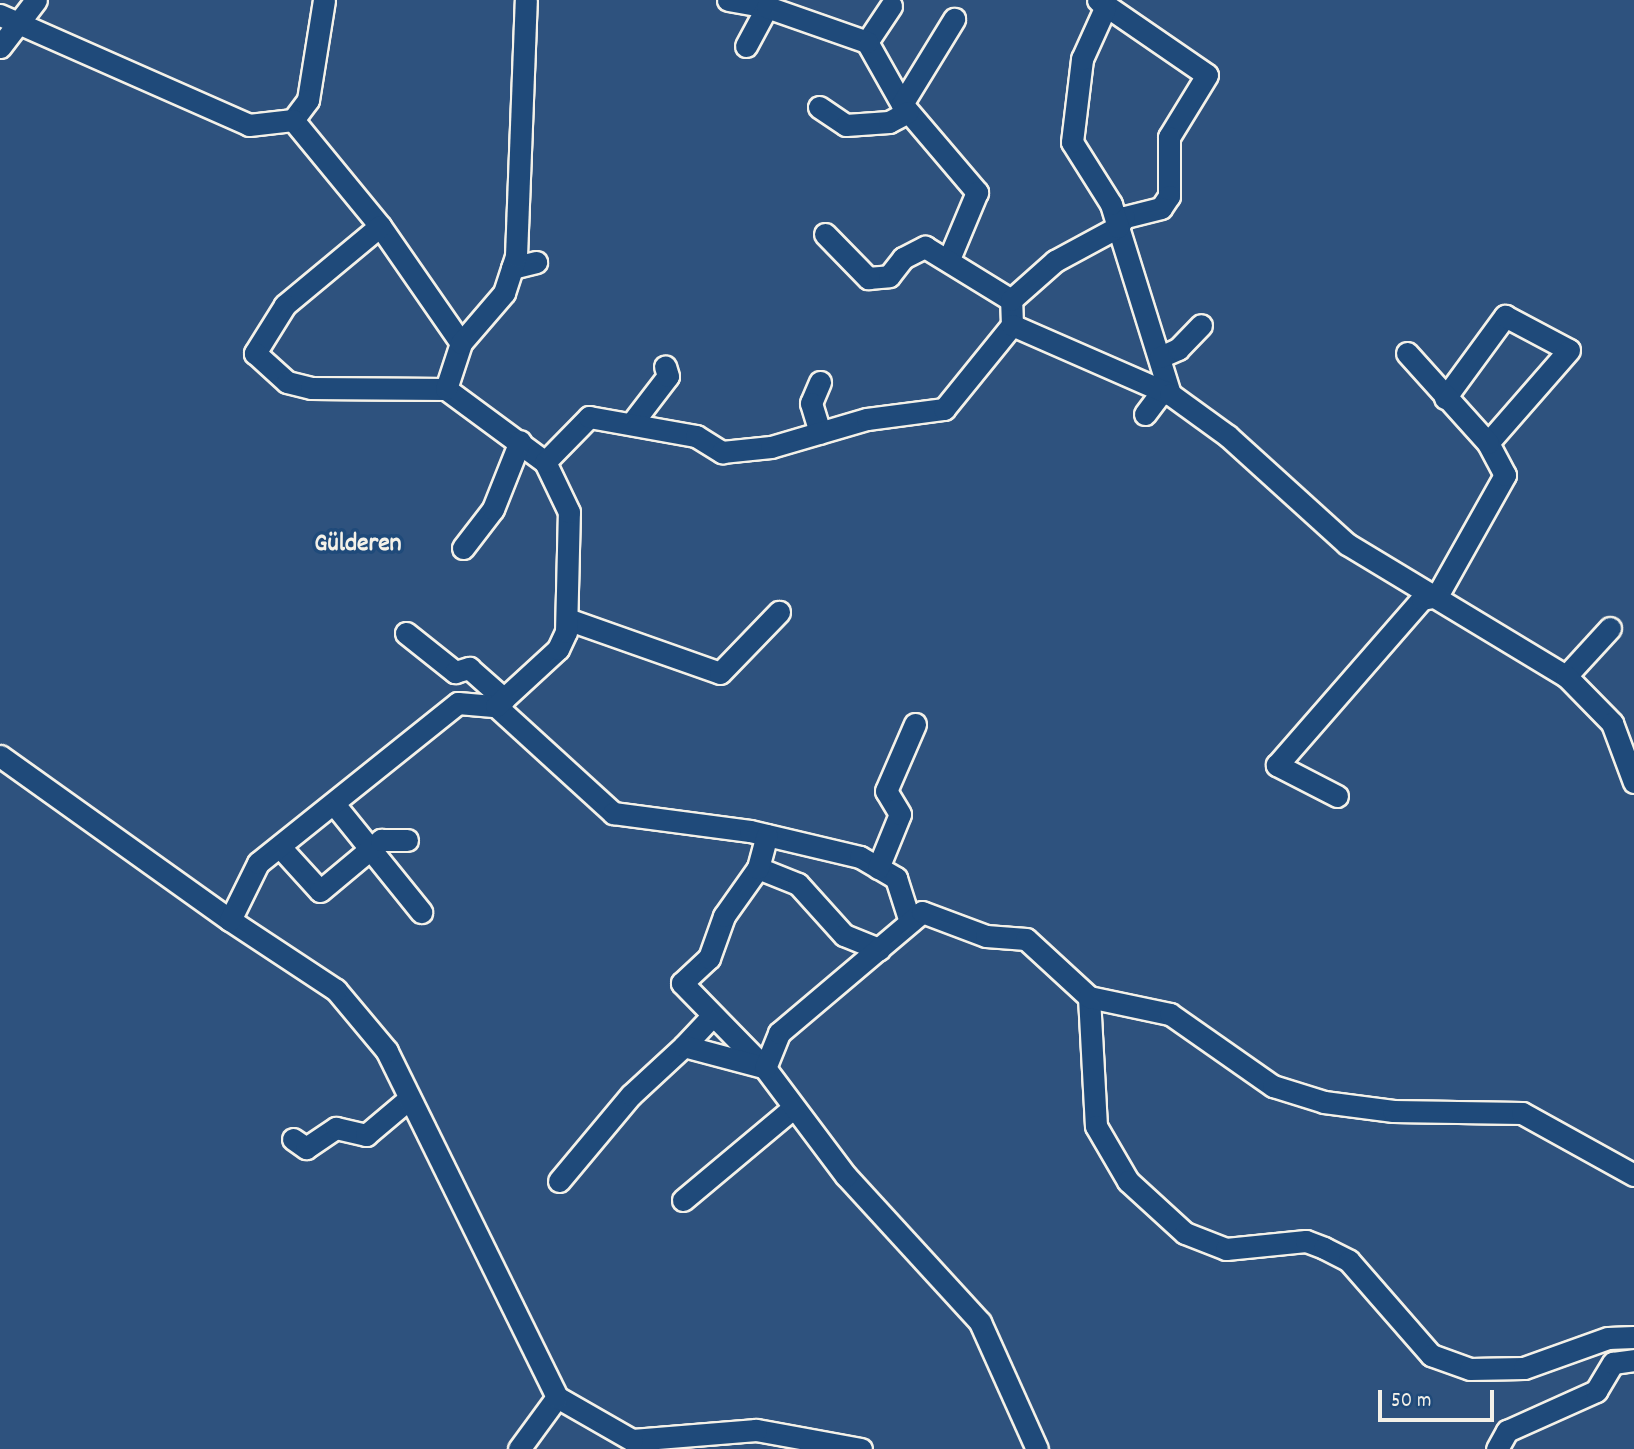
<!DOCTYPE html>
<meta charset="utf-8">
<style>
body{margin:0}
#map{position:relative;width:1634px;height:1449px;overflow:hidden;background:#2e527e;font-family:Dekko,sans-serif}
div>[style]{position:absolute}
.roads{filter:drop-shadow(2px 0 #f4f1e8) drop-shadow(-2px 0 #f4f1e8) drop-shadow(0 2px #f4f1e8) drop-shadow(0 -2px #f4f1e8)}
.minor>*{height:21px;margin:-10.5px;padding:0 10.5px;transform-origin:10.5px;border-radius:10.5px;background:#1f4a7a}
span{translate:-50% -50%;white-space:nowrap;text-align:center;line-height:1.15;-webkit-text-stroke:7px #1f4a7a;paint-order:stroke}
.quarter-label{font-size:26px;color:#f4f1e8;font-weight:700}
.scale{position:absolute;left:1378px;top:1390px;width:116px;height:32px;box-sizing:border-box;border:4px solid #f4f1e8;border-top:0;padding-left:9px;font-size:21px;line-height:24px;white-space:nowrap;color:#f4f1e8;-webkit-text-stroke:5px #1f4a7a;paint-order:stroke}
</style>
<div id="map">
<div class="roads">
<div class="minor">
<div style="left:324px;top:0;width:101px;rotate:99.1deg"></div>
<div style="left:308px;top:100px;width:25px;rotate:127deg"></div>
<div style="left:293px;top:120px;width:137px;rotate:50.6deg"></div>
<div style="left:380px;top:226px;width:142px;rotate:55.3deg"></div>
<div style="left:728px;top:0;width:40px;rotate:10deg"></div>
<div style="left:1098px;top:0;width:132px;rotate:34.5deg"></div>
<div style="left:1207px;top:75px;width:73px;rotate:121.5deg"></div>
<div style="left:1169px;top:137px;width:59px;rotate:90deg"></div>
<div style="left:1169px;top:196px;width:14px;rotate:124deg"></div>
<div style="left:1161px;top:208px;width:38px;rotate:166deg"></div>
<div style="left:1124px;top:217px;width:12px;rotate:121deg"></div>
<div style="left:1118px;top:227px;width:175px;rotate:72.7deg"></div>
<div style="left:891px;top:6px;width:43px;rotate:123.7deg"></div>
<div style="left:867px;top:42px;width:71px;rotate:60.6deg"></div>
<div style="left:902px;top:104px;width:116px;rotate:49.6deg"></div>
<div style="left:977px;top:192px;width:73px;rotate:112.7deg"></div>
<div style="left:0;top:15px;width:272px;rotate:23.8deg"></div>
<div style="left:249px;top:125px;width:44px;rotate:-6.5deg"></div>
<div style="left:746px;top:46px;width:44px;rotate:-61.7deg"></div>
<div style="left:767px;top:7px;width:106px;rotate:19.3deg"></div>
<div style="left:0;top:47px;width:59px;rotate:-52.5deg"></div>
<div style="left:902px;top:104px;width:100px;rotate:-58.5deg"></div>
<div style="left:819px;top:107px;width:32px;rotate:34deg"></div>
<div style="left:846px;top:125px;width:43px;rotate:-4deg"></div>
<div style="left:889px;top:122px;width:21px;rotate:-28deg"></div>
<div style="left:380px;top:226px;width:124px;rotate:140.3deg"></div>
<div style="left:285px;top:305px;width:57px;rotate:122deg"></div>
<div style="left:255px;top:353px;width:43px;rotate:42.2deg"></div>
<div style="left:287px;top:382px;width:25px;rotate:14deg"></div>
<div style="left:311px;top:388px;width:135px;rotate:0.4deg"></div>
<div style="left:446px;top:389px;width:123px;rotate:36.4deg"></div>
<div style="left:825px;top:234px;width:62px;rotate:45.7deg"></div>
<div style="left:868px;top:278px;width:21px;rotate:-5deg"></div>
<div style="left:889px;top:276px;width:23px;rotate:-52deg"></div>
<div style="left:903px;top:258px;width:25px;rotate:-27deg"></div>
<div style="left:925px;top:247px;width:101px;rotate:31.6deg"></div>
<div style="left:512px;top:268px;width:25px;rotate:-14deg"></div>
<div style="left:1012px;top:325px;width:25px;rotate:-92deg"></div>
<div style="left:1011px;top:300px;width:59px;rotate:-41.6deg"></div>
<div style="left:1055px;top:261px;width:72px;rotate:-28.4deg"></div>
<div style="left:1118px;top:227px;width:24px;rotate:-107deg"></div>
<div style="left:1111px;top:204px;width:73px;rotate:-122.2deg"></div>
<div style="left:1072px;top:142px;width:84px;rotate:-83.1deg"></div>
<div style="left:1082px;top:59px;width:56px;rotate:-65.7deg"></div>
<div style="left:1160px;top:357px;width:20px;rotate:-24deg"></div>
<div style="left:1178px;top:349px;width:33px;rotate:-46deg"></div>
<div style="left:820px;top:382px;width:23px;rotate:113deg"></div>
<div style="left:811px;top:403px;width:31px;rotate:73deg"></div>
<div style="left:446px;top:389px;width:48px;rotate:-71.9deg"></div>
<div style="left:461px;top:343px;width:66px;rotate:-49.3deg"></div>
<div style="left:504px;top:293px;width:39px;rotate:-72deg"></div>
<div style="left:516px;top:256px;width:256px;rotate:-87.8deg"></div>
<div style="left:1445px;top:398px;width:102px;rotate:-53.8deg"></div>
<div style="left:1505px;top:316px;width:72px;rotate:28deg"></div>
<div style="left:1569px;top:350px;width:123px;rotate:131.1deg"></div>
<div style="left:1145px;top:414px;width:30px;rotate:-53deg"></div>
<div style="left:632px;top:423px;width:59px;rotate:-52.5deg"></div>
<div style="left:668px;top:376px;width:10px;rotate:-107deg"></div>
<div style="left:463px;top:548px;width:49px;rotate:-52.4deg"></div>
<div style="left:493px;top:509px;width:73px;rotate:-68.3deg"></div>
<div style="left:567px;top:619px;width:162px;rotate:19.4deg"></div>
<div style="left:720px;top:673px;width:85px;rotate:-46deg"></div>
<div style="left:406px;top:633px;width:63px;rotate:38.5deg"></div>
<div style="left:455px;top:672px;width:15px;rotate:-16deg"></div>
<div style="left:469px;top:668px;width:47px;rotate:41.5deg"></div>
<div style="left:1566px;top:676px;width:65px;rotate:-47.5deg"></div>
<div style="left:496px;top:706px;width:159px;rotate:42.4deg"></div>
<div style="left:613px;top:813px;width:138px;rotate:7.5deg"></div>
<div style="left:750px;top:831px;width:113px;rotate:13.3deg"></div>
<div style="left:860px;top:857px;width:42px;rotate:30.3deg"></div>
<div style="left:896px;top:878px;width:46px;rotate:72.3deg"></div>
<div style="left:0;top:756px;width:282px;rotate:35.5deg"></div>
<div style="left:1337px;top:796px;width:68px;rotate:-152.7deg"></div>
<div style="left:1277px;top:765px;width:220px;rotate:-48.9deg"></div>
<div style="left:1422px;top:599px;width:15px;rotate:-11deg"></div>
<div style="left:1437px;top:596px;width:139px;rotate:-60.7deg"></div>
<div style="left:1505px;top:475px;width:36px;rotate:-118deg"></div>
<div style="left:1488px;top:443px;width:121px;rotate:-132deg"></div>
<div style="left:334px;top:804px;width:139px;rotate:51.1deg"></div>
<div style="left:280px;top:847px;width:59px;rotate:47.7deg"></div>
<div style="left:320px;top:891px;width:80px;rotate:-39.9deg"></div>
<div style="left:381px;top:840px;width:26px"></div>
<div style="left:758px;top:868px;width:43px;rotate:21.8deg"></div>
<div style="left:798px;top:884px;width:69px;rotate:48deg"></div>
<div style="left:844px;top:935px;width:38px;rotate:22deg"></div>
<div style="left:878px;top:868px;width:58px;rotate:-67.8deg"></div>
<div style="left:900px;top:814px;width:27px;rotate:-121deg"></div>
<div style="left:886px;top:791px;width:73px;rotate:-66.6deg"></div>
<div style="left:1089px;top:997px;width:129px;rotate:86.9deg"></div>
<div style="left:1096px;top:1126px;width:64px;rotate:59.8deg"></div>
<div style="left:1128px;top:1181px;width:77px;rotate:42.4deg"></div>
<div style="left:1185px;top:1233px;width:44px;rotate:21.3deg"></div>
<div style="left:1226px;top:1249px;width:80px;rotate:-5.7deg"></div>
<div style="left:1306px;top:1241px;width:19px;rotate:21deg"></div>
<div style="left:1324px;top:1248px;width:28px;rotate:27deg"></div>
<div style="left:1349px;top:1261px;width:125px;rotate:48.9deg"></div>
<div style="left:1431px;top:1355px;width:41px;rotate:19.7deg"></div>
<div style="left:1470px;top:1369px;width:54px;rotate:-1.1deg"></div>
<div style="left:1524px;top:1368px;width:89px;rotate:-19.7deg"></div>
<div style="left:1608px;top:1338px;width:26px;rotate:-2deg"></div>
<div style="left:684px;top:1046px;width:42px;rotate:-46.9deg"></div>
<div style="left:765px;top:1068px;width:119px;rotate:-134.3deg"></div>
<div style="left:682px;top:983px;width:37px;rotate:-43deg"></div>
<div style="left:709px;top:958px;width:45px;rotate:-70.3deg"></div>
<div style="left:724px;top:916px;width:59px;rotate:-54.7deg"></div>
<div style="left:758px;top:868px;width:34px;rotate:-75deg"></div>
<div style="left:293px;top:1139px;width:16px;rotate:35deg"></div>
<div style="left:306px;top:1148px;width:36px;rotate:-34deg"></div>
<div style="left:336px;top:1128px;width:31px;rotate:13deg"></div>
<div style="left:366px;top:1135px;width:57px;rotate:-40.1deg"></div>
<div style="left:559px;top:1181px;width:112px;rotate:-50.1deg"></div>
<div style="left:631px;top:1095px;width:72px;rotate:-42.8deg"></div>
<div style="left:684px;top:1046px;width:82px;rotate:14.9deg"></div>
<div style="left:683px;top:1200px;width:143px;rotate:-39.9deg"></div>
<div style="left:519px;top:1449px;width:64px;rotate:-53.8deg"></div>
<div style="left:861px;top:1449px;width:107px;rotate:-169.7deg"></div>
<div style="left:756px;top:1430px;width:124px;rotate:175.4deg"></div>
<div style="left:632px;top:1440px;width:86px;rotate:-150.2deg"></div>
<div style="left:557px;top:1397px;width:386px;rotate:-116.2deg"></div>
<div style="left:387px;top:1051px;width:80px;rotate:-129.9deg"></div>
<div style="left:336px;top:990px;width:127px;rotate:-146.6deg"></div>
<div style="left:230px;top:920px;width:64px;rotate:-63.8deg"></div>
<div style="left:258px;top:863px;width:256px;rotate:-38.7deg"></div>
<div style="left:458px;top:703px;width:38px;rotate:5deg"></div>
<div style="left:496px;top:706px;width:84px;rotate:-42.6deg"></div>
<div style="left:558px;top:649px;width:19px;rotate:-65deg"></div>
<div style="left:566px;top:632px;width:120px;rotate:-88.6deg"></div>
<div style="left:569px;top:512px;width:55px;rotate:-115.6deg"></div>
<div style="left:545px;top:462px;width:63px;rotate:-45.6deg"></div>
<div style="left:589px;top:417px;width:109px;rotate:10.1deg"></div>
<div style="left:696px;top:436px;width:31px;rotate:32deg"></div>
<div style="left:722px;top:452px;width:49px;rotate:-5.8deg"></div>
<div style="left:771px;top:447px;width:100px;rotate:-16.3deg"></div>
<div style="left:867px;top:419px;width:78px;rotate:-7.4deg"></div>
<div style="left:944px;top:409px;width:108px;rotate:-51deg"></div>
<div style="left:1012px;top:325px;width:172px;rotate:23.6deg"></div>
<div style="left:1170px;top:394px;width:72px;rotate:35.9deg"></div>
<div style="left:1228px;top:436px;width:161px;rotate:42.2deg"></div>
<div style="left:1347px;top:544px;width:256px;rotate:31.1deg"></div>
<div style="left:1566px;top:676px;width:66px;rotate:45.6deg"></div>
<div style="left:1612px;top:723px;width:63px;rotate:69.6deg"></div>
<div style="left:1037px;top:1449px;width:139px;rotate:-114.2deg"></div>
<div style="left:980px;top:1322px;width:198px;rotate:-132.5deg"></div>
<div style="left:846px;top:1176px;width:135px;rotate:-126.9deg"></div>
<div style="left:765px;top:1068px;width:38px;rotate:-68deg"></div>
<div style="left:779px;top:1033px;width:187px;rotate:-40.2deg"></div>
<div style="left:922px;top:912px;width:68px;rotate:20.6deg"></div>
<div style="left:986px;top:936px;width:40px;rotate:4.3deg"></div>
<div style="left:1026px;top:939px;width:86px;rotate:42.6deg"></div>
<div style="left:1089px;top:997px;width:83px;rotate:11.9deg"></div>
<div style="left:1170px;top:1014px;width:126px;rotate:35deg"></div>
<div style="left:1273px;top:1086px;width:53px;rotate:17.4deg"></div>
<div style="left:1324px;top:1102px;width:70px;rotate:7.4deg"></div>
<div style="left:1393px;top:1111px;width:129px;rotate:0.9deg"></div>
<div style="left:1522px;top:1113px;width:128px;rotate:29deg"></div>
<div style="left:1497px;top:1449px;width:21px;rotate:-61deg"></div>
<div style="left:1507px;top:1431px;width:98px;rotate:-24.2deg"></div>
<div style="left:1596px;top:1391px;width:33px;rotate:-59deg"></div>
<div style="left:1613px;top:1363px;width:21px;rotate:-8deg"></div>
</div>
</div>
<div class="quarter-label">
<span style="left:358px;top:545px">Gülderen</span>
</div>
<div class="scale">50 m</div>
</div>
